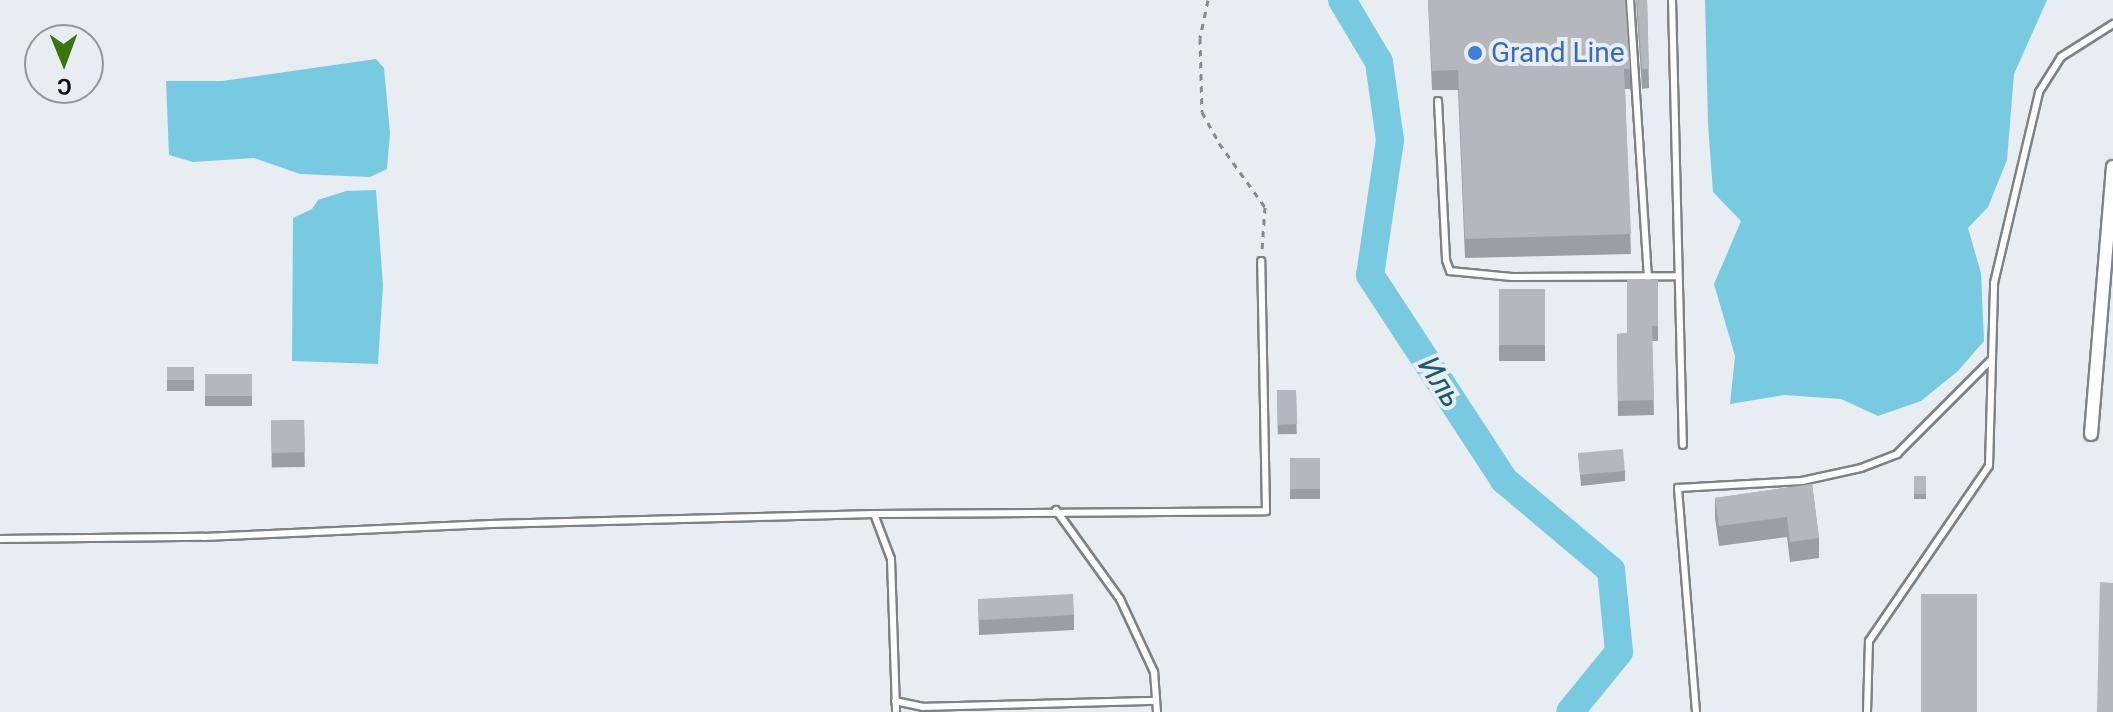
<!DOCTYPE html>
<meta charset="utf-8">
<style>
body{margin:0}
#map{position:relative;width:2113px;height:712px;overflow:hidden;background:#e8edf2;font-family:Roboto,sans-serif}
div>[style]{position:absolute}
.water>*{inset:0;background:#78cae1}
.river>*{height:28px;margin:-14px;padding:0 14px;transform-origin:14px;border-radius:14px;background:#78cae1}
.path>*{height:3px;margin-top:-1.5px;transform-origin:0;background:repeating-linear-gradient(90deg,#86898d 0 6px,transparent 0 12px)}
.roads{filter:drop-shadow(2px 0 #7d8286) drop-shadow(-2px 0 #7d8286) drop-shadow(0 2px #7d8286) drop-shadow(0 -2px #7d8286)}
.service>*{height:6px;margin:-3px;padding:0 3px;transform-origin:3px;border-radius:3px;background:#fff}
.minor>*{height:12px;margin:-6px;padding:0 6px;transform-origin:6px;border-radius:6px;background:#fff}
.wall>*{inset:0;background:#9b9ea3;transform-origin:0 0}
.building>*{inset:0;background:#b4b8bd;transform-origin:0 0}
.dots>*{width:22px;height:22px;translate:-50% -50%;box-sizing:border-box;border:4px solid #e8edf2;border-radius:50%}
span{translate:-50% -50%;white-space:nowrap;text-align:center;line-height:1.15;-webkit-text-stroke:8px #e8edf2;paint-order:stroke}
.shop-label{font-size:28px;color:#366cbe}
.left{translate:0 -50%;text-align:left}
.water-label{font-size:30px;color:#175b6c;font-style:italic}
.north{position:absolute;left:24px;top:24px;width:80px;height:80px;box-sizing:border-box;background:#e8edf2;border:2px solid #929599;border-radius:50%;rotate:179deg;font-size:22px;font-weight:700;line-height:32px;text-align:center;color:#101113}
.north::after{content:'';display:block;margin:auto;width:28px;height:36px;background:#38750c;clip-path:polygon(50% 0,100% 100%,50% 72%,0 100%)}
</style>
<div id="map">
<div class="water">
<div style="clip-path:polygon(1705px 0,2047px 0,2014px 74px,2007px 160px,1988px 207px,1968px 228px,1981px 273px,1984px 341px,1958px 371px,1921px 401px,1878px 416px,1841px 399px,1784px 395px,1730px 404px,1735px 356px,1714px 284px,1741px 221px,1713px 192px,1708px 124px)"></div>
<div style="clip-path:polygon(376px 59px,384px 68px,390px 133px,387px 169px,370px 177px,300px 174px,254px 158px,193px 162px,169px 155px,166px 81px,222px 81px)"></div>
<div style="clip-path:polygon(376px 190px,383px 285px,378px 364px,292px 361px,293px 218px,312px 209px,318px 200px,346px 191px)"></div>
</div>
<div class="river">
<div style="left:1342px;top:0;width:72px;rotate:59.2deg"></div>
<div style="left:1379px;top:62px;width:79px;rotate:82deg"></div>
<div style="left:1390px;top:140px;width:136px;rotate:98.4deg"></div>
<div style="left:1370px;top:275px;width:245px;rotate:56.8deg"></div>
<div style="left:1504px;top:480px;width:140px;rotate:40.1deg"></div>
<div style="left:1611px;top:570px;width:82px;rotate:84.4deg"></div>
<div style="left:1619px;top:652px;width:77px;rotate:129.2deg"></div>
</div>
<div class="path">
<div style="left:1208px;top:0;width:39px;rotate:102deg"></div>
<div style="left:1200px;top:38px;width:74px;rotate:88.5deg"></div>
<div style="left:1202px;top:112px;width:35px;rotate:61deg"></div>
<div style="left:1219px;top:143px;width:79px;rotate:54.3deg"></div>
<div style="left:1265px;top:207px;width:43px;rotate:94deg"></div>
</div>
<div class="roads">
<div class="service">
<div style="left:1630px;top:0;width:277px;rotate:86.3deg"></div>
<div style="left:1672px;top:0;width:445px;rotate:88.6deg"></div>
<div style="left:1438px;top:101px;width:159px;rotate:87.1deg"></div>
<div style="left:1446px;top:260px;width:12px;rotate:70deg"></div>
<div style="left:1450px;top:271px;width:62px;rotate:5.5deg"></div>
<div style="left:1512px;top:277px;width:166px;rotate:-0.3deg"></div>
<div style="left:1056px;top:510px;width:110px;rotate:54.3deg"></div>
<div style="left:1120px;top:599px;width:81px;rotate:65deg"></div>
<div style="left:1154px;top:672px;width:40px;rotate:85.7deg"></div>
<div style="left:874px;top:514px;width:48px;rotate:69.3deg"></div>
<div style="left:891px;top:559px;width:153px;rotate:88.1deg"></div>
<div style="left:0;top:539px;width:204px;rotate:-0.6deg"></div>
<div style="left:204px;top:537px;width:287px;rotate:-2.6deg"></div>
<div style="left:491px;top:524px;width:383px;rotate:-1.5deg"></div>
<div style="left:874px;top:514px;width:392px;rotate:-0.4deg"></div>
<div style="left:1266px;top:511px;width:250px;rotate:-91.1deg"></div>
<div style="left:895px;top:701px;width:29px;rotate:12deg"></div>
<div style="left:923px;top:707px;width:232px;rotate:-1.5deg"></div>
<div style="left:1696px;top:712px;width:225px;rotate:-94.6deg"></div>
<div style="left:1678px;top:488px;width:124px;rotate:-3.2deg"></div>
<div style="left:1802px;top:481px;width:60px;rotate:-12.4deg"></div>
<div style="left:1861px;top:468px;width:39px;rotate:-21deg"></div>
<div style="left:1897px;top:454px;width:134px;rotate:-45deg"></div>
<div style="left:1867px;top:712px;width:71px;rotate:-88.4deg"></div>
<div style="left:1869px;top:641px;width:212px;rotate:-55.6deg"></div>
<div style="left:1989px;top:466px;width:183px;rotate:-88.4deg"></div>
<div style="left:1994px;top:283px;width:196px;rotate:-76.7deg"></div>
<div style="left:2039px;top:92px;width:41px;rotate:-57.8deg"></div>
<div style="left:2061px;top:57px;width:62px;rotate:-32.4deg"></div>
</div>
<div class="minor">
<div style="left:2091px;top:434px;width:268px;rotate:-85.3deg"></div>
</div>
</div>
<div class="wall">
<div style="clip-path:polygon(1428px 0,1625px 0,1630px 69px,1630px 89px,1625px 89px,1631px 254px,1465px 258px,1458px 90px,1432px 90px)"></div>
<div style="clip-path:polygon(1636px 0,1647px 0,1649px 88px,1642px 89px)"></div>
<div style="clip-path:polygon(1658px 280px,1658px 341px,1652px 341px,1654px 415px,1618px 416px,1617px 334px,1627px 333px)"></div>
<div style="left:1499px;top:289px;width:46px;height:72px"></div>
<div style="left:194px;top:367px;width:24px;height:27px;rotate:90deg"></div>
<div style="left:252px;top:374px;width:32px;height:47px;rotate:90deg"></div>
<div style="left:1296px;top:390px;width:44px;height:19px;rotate:89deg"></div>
<div style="left:304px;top:420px;width:47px;height:33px;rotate:89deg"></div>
<div style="clip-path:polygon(1578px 453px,1625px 471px,1625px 481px,1581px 486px)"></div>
<div style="left:1290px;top:458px;width:30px;height:41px"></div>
<div style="left:1914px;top:476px;width:12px;height:23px"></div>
<div style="clip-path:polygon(1812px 484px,1819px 538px,1819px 558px,1790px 562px,1787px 537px,1719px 546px,1715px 518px,1715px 498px)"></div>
<div style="clip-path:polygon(978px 599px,1074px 615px,1074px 630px,979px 635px)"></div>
</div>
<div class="building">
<div style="clip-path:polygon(1428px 0,1625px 0,1630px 69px,1624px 69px,1631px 234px,1465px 239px,1458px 70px,1432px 71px)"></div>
<div style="clip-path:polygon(1637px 0,1647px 0,1649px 69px,1642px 69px)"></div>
<div style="clip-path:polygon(1627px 280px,1658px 280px,1658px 326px,1652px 326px,1654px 400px,1618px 401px,1617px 334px,1627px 333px)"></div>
<div style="left:1499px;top:289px;width:46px;height:56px"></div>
<div style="left:194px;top:367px;width:13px;height:27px;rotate:90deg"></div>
<div style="left:252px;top:374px;width:22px;height:47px;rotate:90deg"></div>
<div style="left:1296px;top:390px;width:34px;height:19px;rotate:88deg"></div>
<div style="left:304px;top:420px;width:32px;height:33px;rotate:88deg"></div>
<div style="left:1623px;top:449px;width:22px;height:45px;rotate:85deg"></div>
<div style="left:1290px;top:458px;width:30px;height:31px"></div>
<div style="left:1914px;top:476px;width:12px;height:18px"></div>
<div style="clip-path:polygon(1812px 484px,1819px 538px,1790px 542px,1787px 517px,1719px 526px,1715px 498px)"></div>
<div style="clip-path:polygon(2100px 582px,2113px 583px,2113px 712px,2097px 712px)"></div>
<div style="left:1073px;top:594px;width:21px;height:95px;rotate:87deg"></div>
<div style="left:1921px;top:594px;width:56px;height:118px"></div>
</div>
<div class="dots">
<div style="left:1475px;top:53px;background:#3f7fe0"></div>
</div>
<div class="shop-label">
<span class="left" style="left:1491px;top:53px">Grand Line</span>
</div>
<div class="water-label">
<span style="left:1440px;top:382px;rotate:57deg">Иль</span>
</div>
<div class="north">С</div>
</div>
